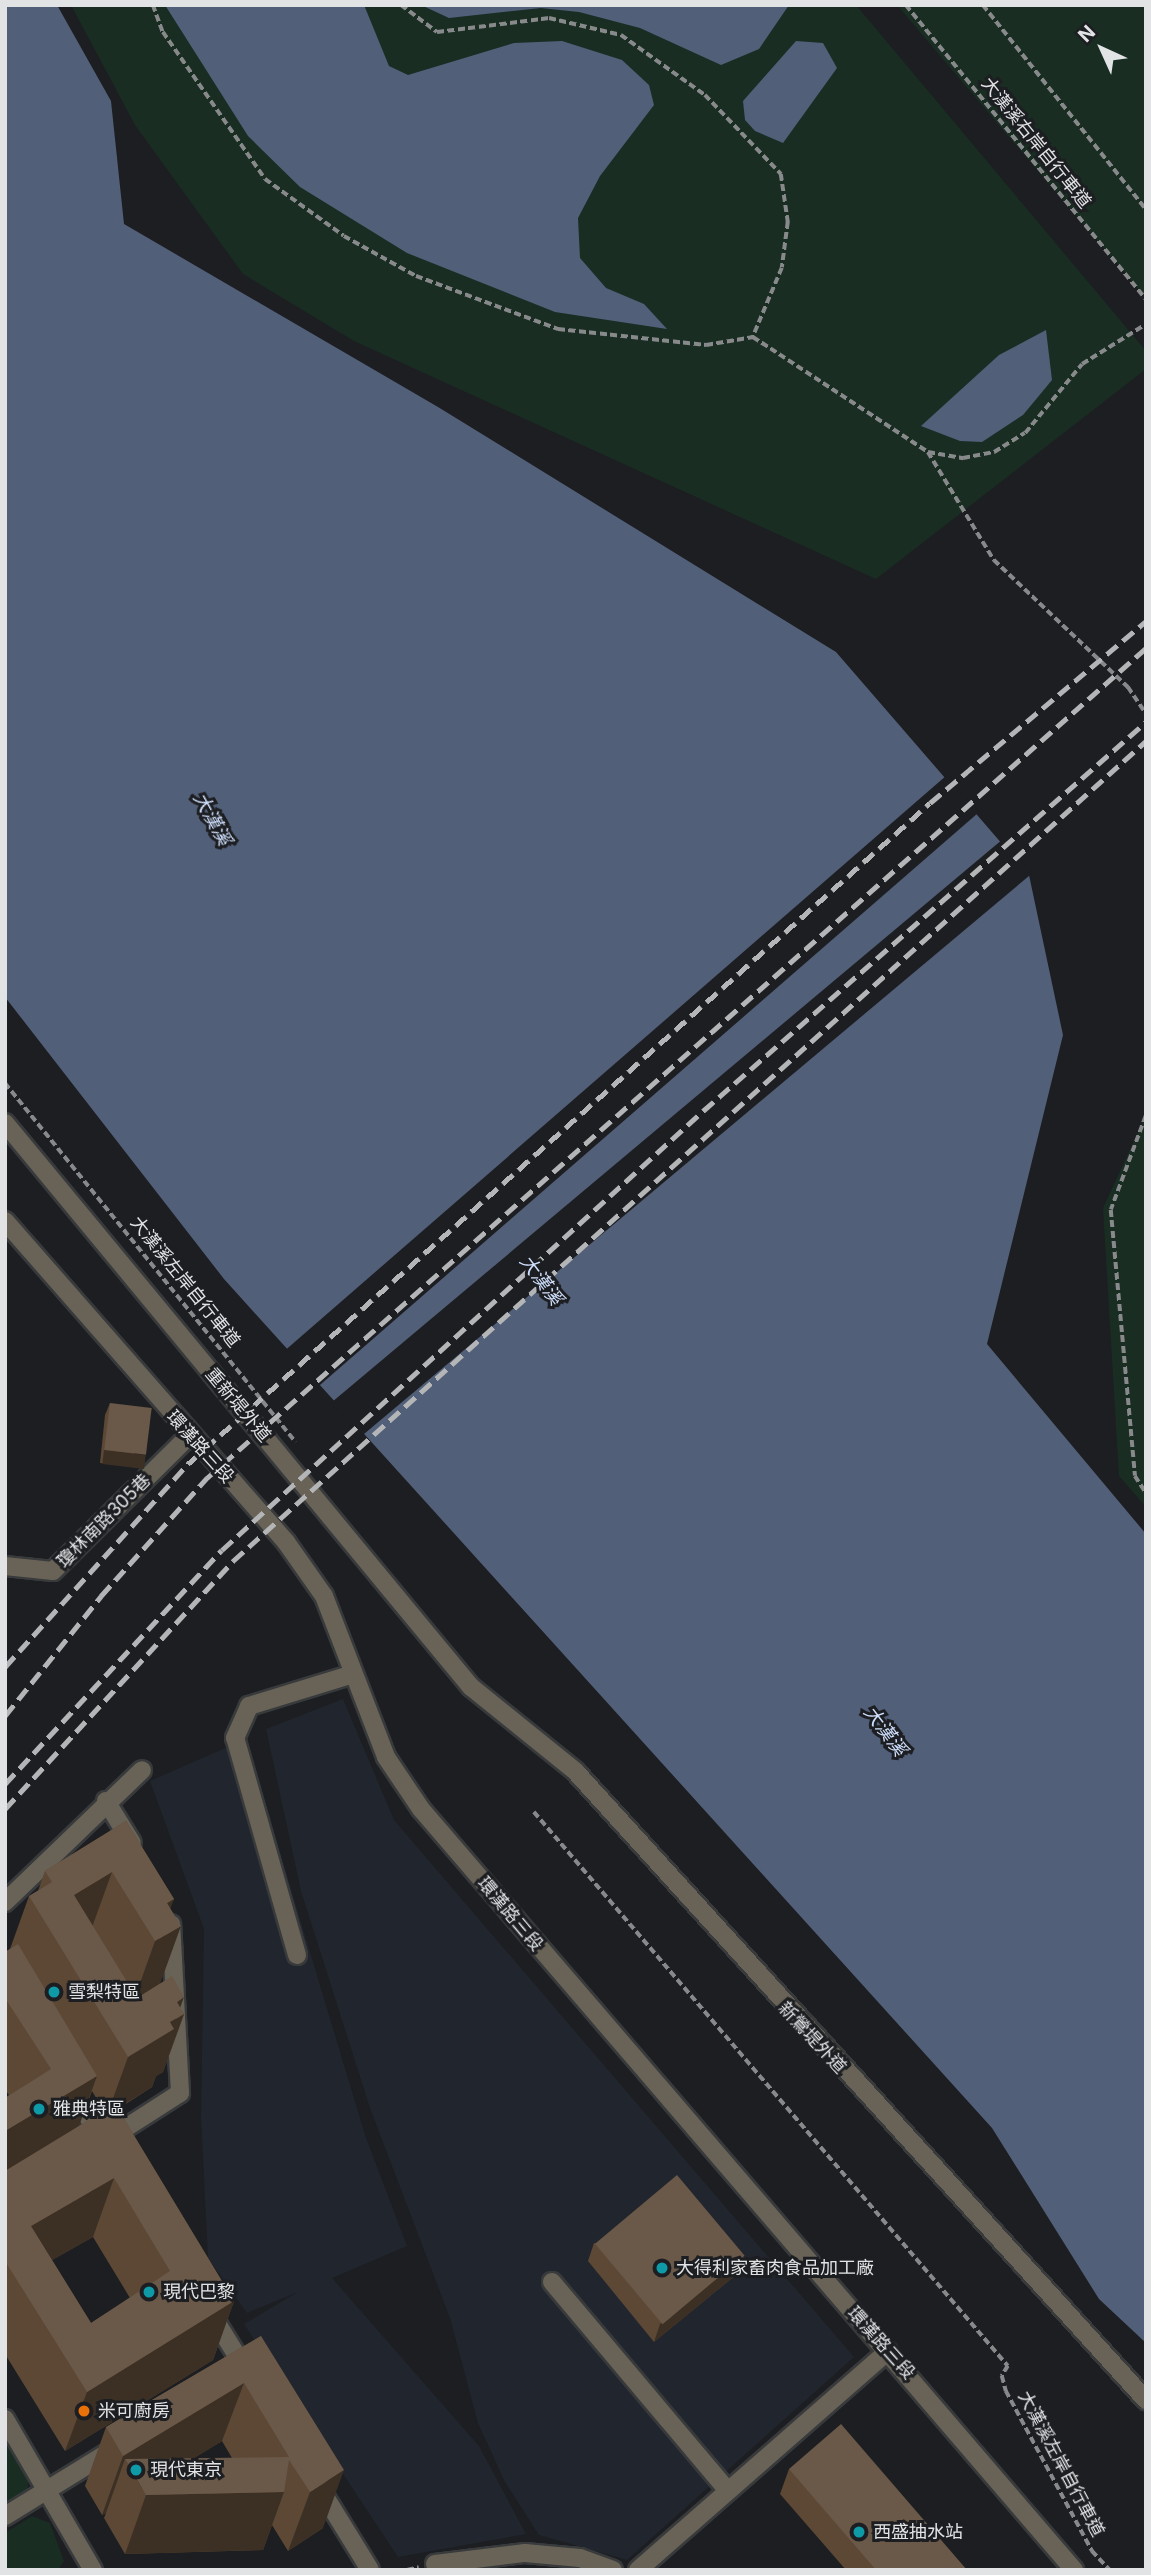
<!DOCTYPE html>
<meta charset="utf-8">
<style>
body{margin:0}
#map{position:relative;width:1151px;height:2575px;overflow:hidden;background:#1c1e21;font-family:Inter,"Noto Sans TC",sans-serif}
div>[style]{position:absolute}
.built>*{inset:0;background:#21252e}
.green>*{inset:0;background:#192d23}
.water>*{inset:0;background:#525f79}
.pier>*{inset:0;background:#1c1e21;transform-origin:0 0}
.path>*{height:3.5px;margin-top:-1.75px;transform-origin:0;background:repeating-linear-gradient(90deg,#87898b 0 7px,transparent 0 10.5px)}
.roads{filter:drop-shadow(2px 0 #383a3c) drop-shadow(-2px 0 #383a3c) drop-shadow(0 2px #383a3c) drop-shadow(0 -2px #383a3c)}
.minor>*{height:18px;margin:-9px;padding:0 9px;transform-origin:9px;border-radius:9px;background:#686356}
.rail>*{height:5px;margin-top:-2.5px;transform-origin:0;background:repeating-linear-gradient(90deg,#b3b5b7 0 14px,transparent 0 21px)}
.wall>*{inset:0;background:#5c4835}
.shaded-wall>*{inset:0;background:#3c3025;transform-origin:0 0}
.building>*{inset:0;background:#6a5848;transform-origin:0 0}
.dots>*{width:19px;height:19px;translate:-50% -50%;box-sizing:border-box;border:4px solid #1c1e21;border-radius:50%}
span{translate:-50% -50%;white-space:nowrap;text-align:center;line-height:1.15;-webkit-text-stroke:6px #1c1e21;paint-order:stroke}
.street-label{font-size:18px;color:#e1e3e5}
.poi-label{font-size:18px;color:#e1e3e5}
.left{translate:0 -50%;text-align:left}
.water-label{font-size:19px;color:#cfdffd;font-style:italic}
.frame{position:absolute;inset:0;border:7px solid #e1e3e5;pointer-events:none}
.north{position:absolute;left:1067px;top:14px;width:70px;height:70px;-webkit-text-stroke:5px #1c1e21;paint-order:stroke;rotate:315deg;font-size:19px;font-weight:700;line-height:28px;text-align:center;color:#e1e3e5}
.north::after{content:'';display:block;margin:auto;width:24px;height:32px;background:#e1e3e5;clip-path:polygon(50% 0,100% 100%,50% 72%,0 100%)}
</style>
<div id="map">
<div class="built">
<div style="clip-path:polygon(343px 1699px,394px 1820px,854px 2357px,627px 2560px,539px 2535px,505px 2482px,478px 2423px,450px 2318px,370px 2108px,301px 1891px,266px 1729px)"></div>
<div style="clip-path:polygon(246px 1739px,365px 2135px,407px 2246px,332px 2278px,479px 2446px,526px 2534px,398px 2557px,244px 2324px,298px 2292px,247px 2313px,208px 2258px,201px 2116px,204px 1929px,150px 1781px)"></div>
</div>
<div class="green">
<div style="clip-path:polygon(71px 5px,856px 5px,1146px 351px,1146px 369px,876px 579px,354px 341px,243px 274px,135px 125px)"></div>
<div style="clip-path:polygon(897px 5px,1146px 5px,1146px 298px)"></div>
<div style="clip-path:polygon(1146px 1115px,1146px 1507px,1119px 1476px,1103px 1208px)"></div>
<div style="clip-path:polygon(5px 2436px,29px 2475px,27px 2492px,5px 2505px)"></div>
<div style="clip-path:polygon(32px 2516px,50px 2523px,64px 2561px,58px 2570px,5px 2570px,5px 2533px)"></div>
</div>
<div class="water">
<div style="clip-path:polygon(5px 5px,57px 5px,111px 101px,124px 224px,438px 407px,836px 652px,1029px 875px,1063px 1035px,987px 1344px,1146px 1534px,1146px 2343px,1099px 2299px,992px 2128px,224px 1279px,5px 997px)"></div>
<div style="clip-path:polygon(165px 5px,364px 5px,389px 66px,408px 75px,514px 43px,562px 41px,622px 60px,649px 85px,654px 105px,600px 176px,578px 218px,580px 258px,606px 288px,644px 304px,667px 329px,555px 312px,407px 253px,300px 187px,248px 136px)"></div>
<div style="clip-path:polygon(421px 5px,789px 5px,759px 49px,721px 65px,640px 28px,579px 12px,541px 8px,449px 18px)"></div>
<div style="clip-path:polygon(796px 41px,823px 43px,837px 68px,783px 143px,755px 131px,745px 120px,743px 101px)"></div>
<div style="clip-path:polygon(1046px 330px,1052px 380px,1023px 415px,982px 442px,960px 441px,921px 426px,999px 355px)"></div>
</div>
<div class="pier">
<div style="left:947px;top:775px;width:49px;height:878px;rotate:49deg"></div>
<div style="left:1003px;top:839px;width:45px;height:877px;rotate:50deg"></div>
</div>
<div class="path">
<div style="left:153px;top:5px;width:29px;rotate:70deg"></div>
<div style="left:163px;top:32px;width:179px;rotate:55.2deg"></div>
<div style="left:265px;top:179px;width:97px;rotate:35.8deg"></div>
<div style="left:344px;top:236px;width:82px;rotate:29.1deg"></div>
<div style="left:416px;top:276px;width:152px;rotate:20.5deg"></div>
<div style="left:558px;top:329px;width:149px;rotate:6.2deg"></div>
<div style="left:706px;top:345px;width:48px;rotate:-9.7deg"></div>
<div style="left:401px;top:5px;width:45px;rotate:36.9deg"></div>
<div style="left:437px;top:32px;width:113px;rotate:-7.1deg"></div>
<div style="left:549px;top:18px;width:74px;rotate:13.3deg"></div>
<div style="left:621px;top:35px;width:103px;rotate:35.5deg"></div>
<div style="left:705px;top:95px;width:110px;rotate:46.1deg"></div>
<div style="left:781px;top:174px;width:49px;rotate:81.7deg"></div>
<div style="left:788px;top:222px;width:46px;rotate:97.4deg"></div>
<div style="left:782px;top:268px;width:75px;rotate:112.8deg"></div>
<div style="left:753px;top:337px;width:209px;rotate:33.3deg"></div>
<div style="left:928px;top:452px;width:36px;rotate:10deg"></div>
<div style="left:963px;top:458px;width:32px;rotate:-11deg"></div>
<div style="left:994px;top:452px;width:36px;rotate:-32deg"></div>
<div style="left:1025px;top:433px;width:89px;rotate:-50.4deg"></div>
<div style="left:1082px;top:364px;width:75px;rotate:-32deg"></div>
<div style="left:906px;top:5px;width:380px;rotate:50.8deg"></div>
<div style="left:983px;top:5px;width:261px;rotate:51.4deg"></div>
<div style="left:928px;top:452px;width:127px;rotate:58.6deg"></div>
<div style="left:994px;top:560px;width:185px;rotate:43.5deg"></div>
<div style="left:1128px;top:687px;width:32px;rotate:56deg"></div>
<div style="left:5px;top:1083px;width:462px;rotate:51deg"></div>
<div style="left:1146px;top:1116px;width:100px;rotate:110.4deg"></div>
<div style="left:1111px;top:1210px;width:267px;rotate:84.8deg"></div>
<div style="left:1135px;top:1476px;width:20px;rotate:57deg"></div>
<div style="left:534px;top:1812px;width:729px;rotate:49.45deg"></div>
<div style="left:1008px;top:2366px;width:12px;rotate:121deg"></div>
<div style="left:1002px;top:2376px;width:16px;rotate:75deg"></div>
<div style="left:1006px;top:2391px;width:182px;rotate:61.7deg"></div>
<div style="left:1092px;top:2551px;width:26px;rotate:47deg"></div>
<div style="left:407px;top:2570px;width:12px;rotate:-14deg"></div>
</div>
<div class="roads">
<div class="minor">
<div style="left:5px;top:1123px;width:732px;rotate:50.44deg"></div>
<div style="left:471px;top:1687px;width:134px;rotate:38.9deg"></div>
<div style="left:575px;top:1771px;width:850px;rotate:47.77deg"></div>
<div style="left:5px;top:1221px;width:427px;rotate:48.8deg"></div>
<div style="left:286px;top:1542px;width:66px;rotate:54.9deg"></div>
<div style="left:324px;top:1596px;width:173px;rotate:68.9deg"></div>
<div style="left:386px;top:1757px;width:63px;rotate:56.1deg"></div>
<div style="left:421px;top:1809px;width:1003px;rotate:49.37deg"></div>
<div style="left:5px;top:1566px;width:48px;rotate:5.9deg"></div>
<div style="left:53px;top:1571px;width:192px;rotate:-44.8deg"></div>
<div style="left:106px;top:1801px;width:49px;rotate:58.2deg"></div>
<div style="left:5px;top:1902px;width:190px;rotate:-43.9deg"></div>
<div style="left:297px;top:1955px;width:226px;rotate:-105.9deg"></div>
<div style="left:235px;top:1738px;width:35px;rotate:-66deg"></div>
<div style="left:249px;top:1706px;width:109px;rotate:-17.1deg"></div>
<div style="left:73px;top:2092px;width:56px;rotate:58.9deg"></div>
<div style="left:110px;top:2138px;width:83px;rotate:-32.7deg"></div>
<div style="left:180px;top:2093px;width:169px;rotate:-93deg"></div>
<div style="left:552px;top:2282px;width:273px;rotate:49.9deg"></div>
<div style="left:210px;top:2312px;width:70px;rotate:58.3deg"></div>
<div style="left:5px;top:2419px;width:175px;rotate:59.8deg"></div>
<div style="left:319px;top:2487px;width:97px;rotate:58.4deg"></div>
<div style="left:5px;top:2516px;width:126px;rotate:-31.7deg"></div>
<div style="left:435px;top:2564px;width:91px;rotate:-7deg"></div>
<div style="left:525px;top:2553px;width:55px;rotate:5.2deg"></div>
<div style="left:580px;top:2558px;width:35px;rotate:20deg"></div>
<div style="left:638px;top:2570px;width:332px;rotate:-41.2deg"></div>
</div>
</div>
<div class="rail">
<div style="left:5px;top:1667px;width:275px;rotate:-48deg"></div>
<div style="left:189px;top:1463px;width:992px;rotate:-41.69deg"></div>
<div style="left:930px;top:803px;width:282px;rotate:-40.1deg"></div>
<div style="left:5px;top:1716px;width:154px;rotate:-51.3deg"></div>
<div style="left:101px;top:1596px;width:159px;rotate:-48.1deg"></div>
<div style="left:207px;top:1478px;width:1253px;rotate:-41.47deg"></div>
<div style="left:5px;top:1784px;width:319px;rotate:-47.2deg"></div>
<div style="left:222px;top:1550px;width:651px;rotate:-42.39deg"></div>
<div style="left:703px;top:1111px;width:590px;rotate:-41.29deg"></div>
<div style="left:5px;top:1809px;width:337px;rotate:-47.4deg"></div>
<div style="left:233px;top:1561px;width:1227px;rotate:-41.93deg"></div>
</div>
<div class="wall">
<div style="clip-path:polygon(110px 1403px,141px 1468px,100px 1463px,105px 1415px)"></div>
<div style="clip-path:polygon(evenodd,126px 1821px,174px 1899px,170px 1908px,160px 1984px,184px 2014px,163px 2072px,156px 2076px,152px 2087px,118px 2109px,234px 2301px,213px 2360px,65px 2451px,5px 2354px,5px 2098px,9px 2095px,5px 2090px,5px 1952px,10px 1949px,29px 1896px,38px 1891px,45px 1871px,126px 1821px,92px 2091px,104px 2111px,79px 2126px,92px 2091px,126px 1821px,93px 2237px,130px 2298px,91px 2323px,52px 2260px,93px 2237px)"></div>
<div style="clip-path:polygon(594px 2243px,744px 2256px,737px 2274px,654px 2342px,588px 2261px)"></div>
<div style="clip-path:polygon(evenodd,261px 2336px,323px 2528px,288px 2551px,272px 2525px,263px 2550px,125px 2554px,104px 2518px,106px 2513px,102px 2515px,85px 2486px,106px 2427px,261px 2336px,222px 2441px,232px 2458px,194px 2458px,222px 2441px)"></div>
<div style="clip-path:polygon(789px 2469px,967px 2570px,846px 2570px,780px 2494px)"></div>
</div>
<div class="shaded-wall">
<div style="left:104px;top:1450px;width:42px;height:14px;rotate:7deg"></div>
<div style="clip-path:polygon(112px 1872px,91px 1930px,74px 1895px)"></div>
<div style="clip-path:polygon(174px 1899px,159px 1939px,181px 1926px,160px 1984px,134px 2000px,155px 1941px,167px 1903px)"></div>
<div style="clip-path:polygon(184px 1997px,176px 2019px,184px 2014px,163px 2072px,156px 2076px,152px 2087px,107px 2115px,128px 2057px,177px 2002px)"></div>
<div style="clip-path:polygon(97px 2076px,76px 2134px,5px 2177px,5px 2131px)"></div>
<div style="clip-path:polygon(114px 2178px,93px 2237px,17px 2280px,31px 2226px)"></div>
<div style="clip-path:polygon(744px 2256px,737px 2274px,654px 2342px,660px 2324px)"></div>
<div style="clip-path:polygon(234px 2301px,213px 2360px,65px 2451px,87px 2392px)"></div>
<div style="clip-path:polygon(244px 2383px,222px 2441px,143px 2490px,125px 2459px,106px 2513px,102px 2515px,123px 2456px)"></div>
<div style="clip-path:polygon(344px 2470px,323px 2528px,288px 2551px,310px 2492px)"></div>
<div style="clip-path:polygon(284px 2492px,263px 2550px,125px 2554px,146px 2495px)"></div>
</div>
<div class="building">
<div style="left:110px;top:1403px;width:42px;height:47px;rotate:7deg"></div>
<div style="clip-path:polygon(126px 1821px,174px 1899px,167px 1903px,181px 1926px,155px 1941px,112px 1872px,74px 1895px,137px 1998px,172px 1976px,184px 1997px,177px 2002px,184px 2014px,170px 2022px,174px 2029px,128px 2057px,29px 1896px,52px 1882px,45px 1871px)"></div>
<div style="clip-path:polygon(18px 1944px,97px 2076px,5px 2131px,5px 2098px,51px 2069px,5px 1998px,5px 1952px)"></div>
<div style="clip-path:polygon(evenodd,115px 2104px,234px 2301px,87px 2392px,5px 2261px,5px 2171px,115px 2104px,114px 2178px,170px 2271px,91px 2323px,31px 2226px,114px 2178px)"></div>
<div style="left:677px;top:2175px;width:105px;height:107px;rotate:50deg"></div>
<div style="clip-path:polygon(261px 2336px,344px 2470px,310px 2492px,289px 2460px,284px 2492px,146px 2495px,125px 2459px,289px 2457px,244px 2383px,123px 2456px,106px 2427px)"></div>
<div style="clip-path:polygon(841px 2424px,967px 2570px,876px 2570px,789px 2469px)"></div>
</div>
<div class="dots">
<div style="left:54px;top:1992px;background:#0f9aa8"></div>
<div style="left:39px;top:2109px;background:#0f9aa8"></div>
<div style="left:662px;top:2268px;background:#0f9aa8"></div>
<div style="left:149px;top:2292px;background:#0f9aa8"></div>
<div style="left:84px;top:2411px;background:#e8710a"></div>
<div style="left:136px;top:2470px;background:#0f9aa8"></div>
<div style="left:859px;top:2532px;background:#0f9aa8"></div>
</div>
<div class="street-label">
<span style="left:1036px;top:143px;rotate:51deg">大漢溪右岸自行車道</span>
<span style="left:185px;top:1282px;rotate:51deg">大漢溪左岸自行車道</span>
<span style="left:238px;top:1405px;rotate:50deg">重新堤外道</span>
<span style="left:200px;top:1447px;rotate:48deg">環漢路三段</span>
<span style="left:104px;top:1521px;rotate:-45deg">瓊林南路305巷</span>
<span style="left:510px;top:1914px;rotate:50deg">環漢路三段</span>
<span style="left:812px;top:2038px;rotate:47deg">新鶯堤外道</span>
<span style="left:881px;top:2343px;rotate:48deg">環漢路三段</span>
<span style="left:1061px;top:2464px;rotate:62deg">大漢溪左岸自行車道</span>
</div>
<div class="poi-label">
<span class="left" style="left:68px;top:1992px">雪梨特區</span>
<span class="left" style="left:53px;top:2109px">雅典特區</span>
<span class="left" style="left:676px;top:2268px">大得利家畜肉食品加工廠</span>
<span class="left" style="left:163px;top:2292px">現代巴黎</span>
<span class="left" style="left:98px;top:2411px">米可廚房</span>
<span class="left" style="left:150px;top:2470px">現代東京</span>
<span class="left" style="left:873px;top:2532px">西盛抽水站</span>
</div>
<div class="water-label">
<span style="left:212px;top:819px;rotate:61deg">大漢溪</span>
<span style="left:541px;top:1280px;rotate:53deg">大漢溪</span>
<span style="left:885px;top:1731px;rotate:53deg">大漢溪</span>
</div>
<div class="frame"></div>
<div class="north">N</div>
</div>
